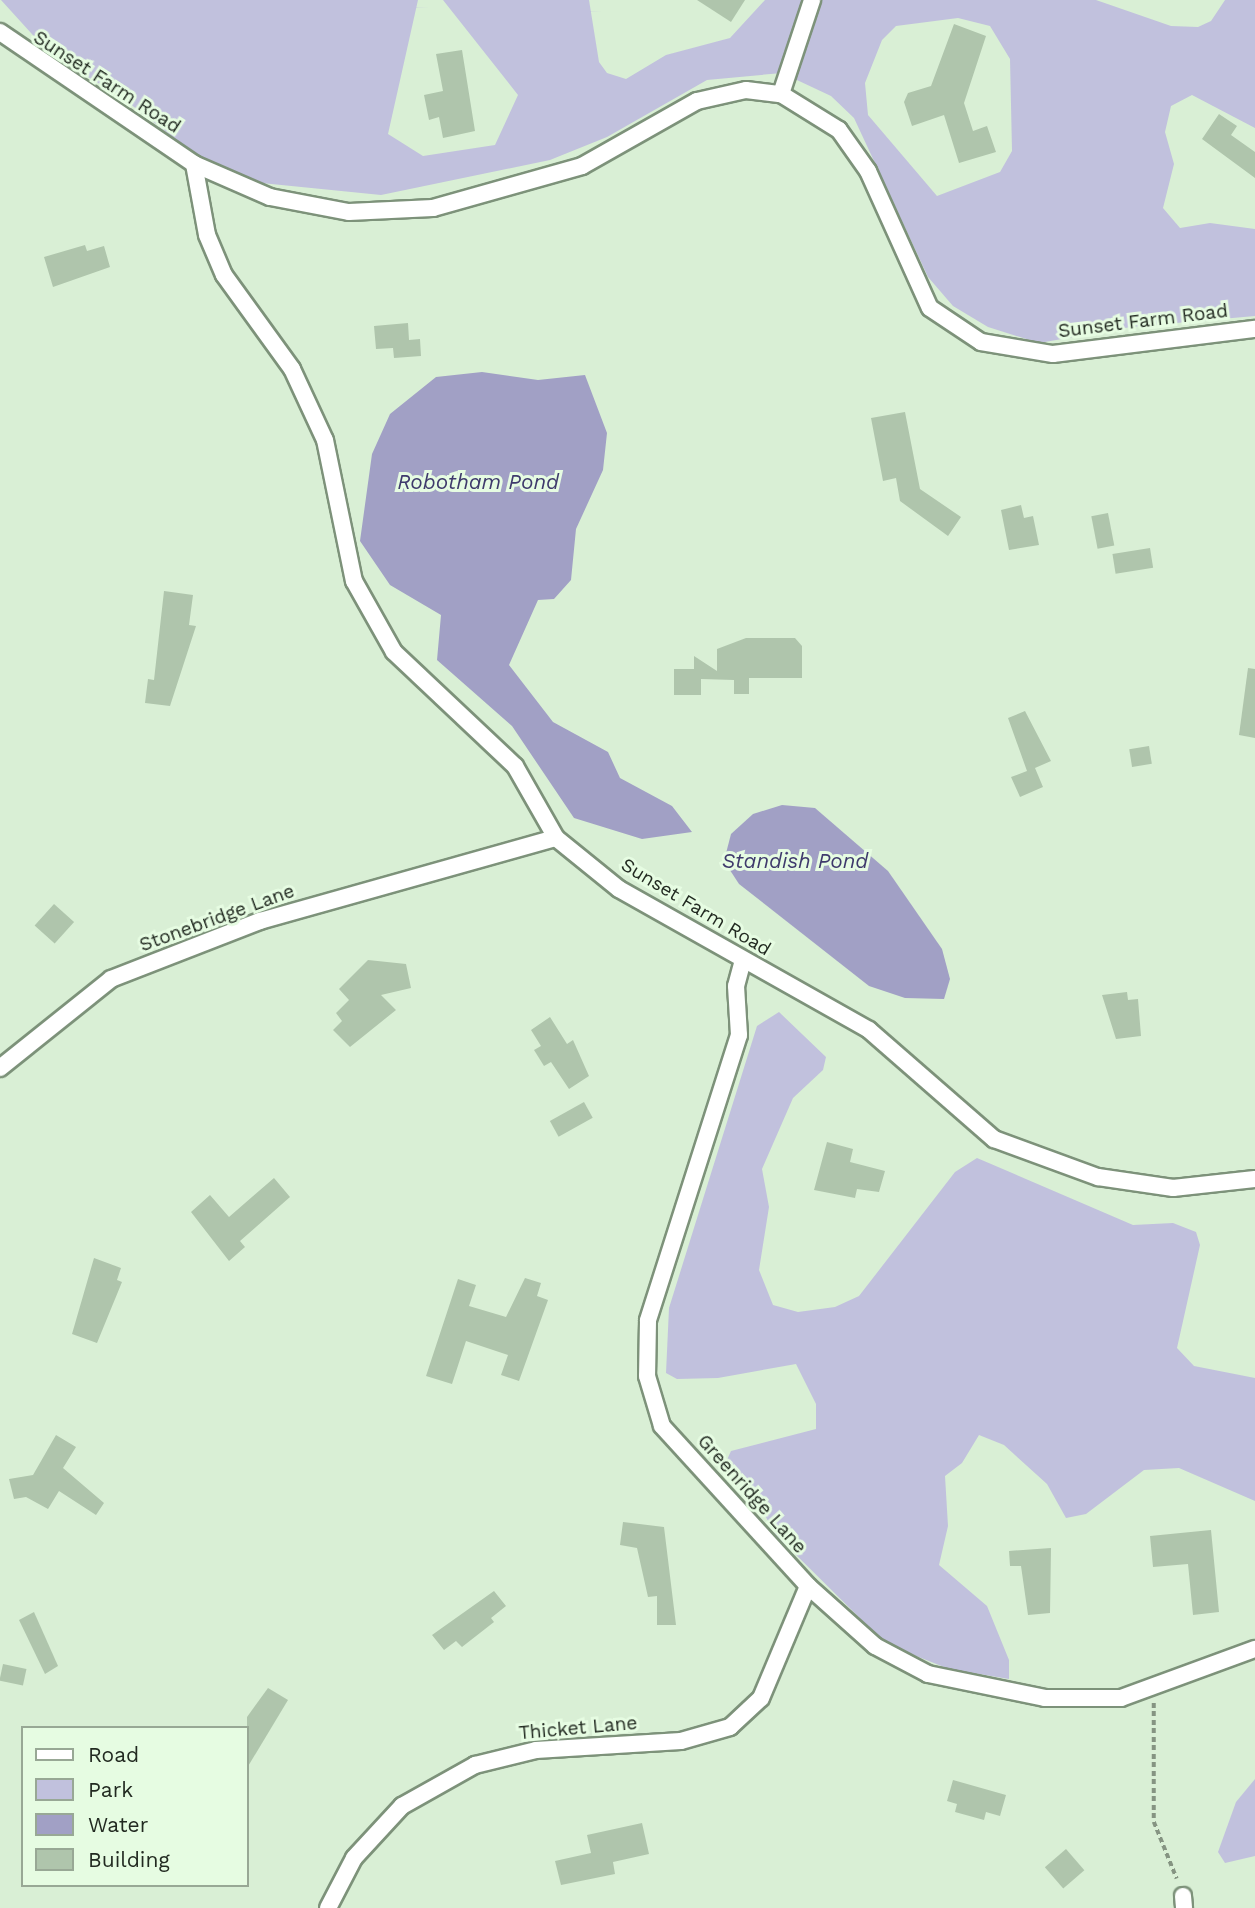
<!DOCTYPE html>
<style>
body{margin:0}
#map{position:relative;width:1255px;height:1908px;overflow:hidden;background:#d9efd5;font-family:"Work Sans",sans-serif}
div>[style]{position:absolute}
.green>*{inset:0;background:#c1c1dd}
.water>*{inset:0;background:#a1a0c5}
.building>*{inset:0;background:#afc5ac;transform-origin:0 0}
.path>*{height:3.5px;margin-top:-1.75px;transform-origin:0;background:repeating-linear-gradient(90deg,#859482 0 5px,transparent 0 8.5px)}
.roads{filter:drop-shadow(2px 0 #7d927a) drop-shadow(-2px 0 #7d927a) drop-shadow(0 2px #7d927a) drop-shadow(0 -2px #7d927a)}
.street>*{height:16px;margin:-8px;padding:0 8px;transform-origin:8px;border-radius:8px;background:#fff}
span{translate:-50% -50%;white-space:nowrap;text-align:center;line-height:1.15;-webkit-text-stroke:6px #e6fce2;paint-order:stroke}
.street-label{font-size:19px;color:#222a21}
.water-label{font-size:21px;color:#3f3a6c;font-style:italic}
.legend{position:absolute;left:21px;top:1726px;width:228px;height:161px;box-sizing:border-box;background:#e6fce2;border:2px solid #98a895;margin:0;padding:9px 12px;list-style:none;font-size:21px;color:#222a21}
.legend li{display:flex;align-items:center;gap:14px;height:35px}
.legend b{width:35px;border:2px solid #98a895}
</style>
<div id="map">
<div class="green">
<div style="clip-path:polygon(evenodd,1px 0,418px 0,388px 134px,423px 156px,495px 145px,518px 95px,443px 0,589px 0,599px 62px,607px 73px,626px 79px,666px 55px,730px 38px,765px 0,1096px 0,1171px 26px,1198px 27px,1211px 21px,1225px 0,1255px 0,1255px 128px,1192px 95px,1171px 106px,1165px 132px,1174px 164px,1163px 208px,1180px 228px,1210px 223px,1255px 229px,1255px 316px,1131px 327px,1039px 343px,988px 327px,953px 306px,928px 277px,854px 118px,831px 96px,782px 73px,707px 80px,607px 137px,550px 160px,381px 195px,233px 180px,196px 165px,179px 142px,120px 96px,51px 55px,1px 0,958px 18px,990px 26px,1010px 59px,1012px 151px,1000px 172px,937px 196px,868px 115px,865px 83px,882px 40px,896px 26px,958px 18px)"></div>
<div style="clip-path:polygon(779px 1012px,826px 1057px,823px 1070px,793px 1098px,762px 1169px,769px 1207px,759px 1270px,773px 1305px,798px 1312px,835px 1307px,859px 1296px,955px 1172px,977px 1158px,1133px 1225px,1173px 1223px,1196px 1232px,1200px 1245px,1177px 1348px,1194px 1366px,1255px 1378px,1255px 1501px,1179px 1468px,1144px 1470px,1086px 1514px,1066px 1518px,1047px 1484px,1004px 1445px,979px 1435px,962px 1463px,945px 1476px,948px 1526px,939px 1565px,987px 1606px,1009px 1660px,1009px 1679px,949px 1669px,886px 1644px,776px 1535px,746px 1482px,726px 1462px,731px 1451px,816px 1429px,816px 1404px,796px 1364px,718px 1378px,677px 1379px,666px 1373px,669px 1308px,757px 1026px)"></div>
<div style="clip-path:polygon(1255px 1779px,1255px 1856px,1225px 1863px,1218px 1852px,1236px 1802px)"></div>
</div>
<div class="water">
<div style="clip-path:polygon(482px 372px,538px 380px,585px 375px,607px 433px,603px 470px,576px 529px,571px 580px,554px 599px,538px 600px,509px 665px,553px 722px,608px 752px,620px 778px,672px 806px,692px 832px,642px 839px,574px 818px,512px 726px,437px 660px,441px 615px,390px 585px,360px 541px,372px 454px,390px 414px,436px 377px)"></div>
<div style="clip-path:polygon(782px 805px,815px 808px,888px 871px,942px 949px,950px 979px,944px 999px,905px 998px,869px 986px,739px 884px,724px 861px,731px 834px,753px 814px)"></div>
</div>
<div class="building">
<div style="clip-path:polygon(697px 0,745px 0,731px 22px)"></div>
<div style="clip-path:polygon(954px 24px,986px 36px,964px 103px,973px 131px,987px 126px,996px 152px,959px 163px,944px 115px,912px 126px,904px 102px,908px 93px,931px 86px)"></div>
<div style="clip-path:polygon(462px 50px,475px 131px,443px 138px,439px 117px,429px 120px,424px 95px,443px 91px,436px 54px)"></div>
<div style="clip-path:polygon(1219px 114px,1237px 126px,1231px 135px,1255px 152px,1255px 178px,1202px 139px)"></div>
<div style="clip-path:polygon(85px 245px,87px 251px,104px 246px,110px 267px,53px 287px,44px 257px)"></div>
<div style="clip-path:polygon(408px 323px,409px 340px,420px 339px,421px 356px,394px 358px,393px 348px,376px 349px,374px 326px)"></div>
<div style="clip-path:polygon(905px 412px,920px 489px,961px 517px,948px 536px,900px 501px,896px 478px,883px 481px,871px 418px)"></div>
<div style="clip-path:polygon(1021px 505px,1024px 518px,1033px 516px,1039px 545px,1009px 550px,1001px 510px)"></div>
<div style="left:1108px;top:513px;width:33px;height:17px;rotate:79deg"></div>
<div style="left:1150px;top:548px;width:20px;height:38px;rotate:81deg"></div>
<div style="clip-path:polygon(164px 591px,193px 595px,189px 625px,196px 626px,170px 706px,145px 703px,148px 679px,154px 680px)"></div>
<div style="clip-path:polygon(746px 638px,795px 638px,802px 646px,802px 678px,749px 678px,749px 694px,734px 694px,734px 680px,701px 679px,701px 695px,674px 695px,674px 669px,694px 669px,694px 656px,717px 671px,717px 649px)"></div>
<div style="clip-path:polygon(1248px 668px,1255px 669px,1255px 738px,1239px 735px)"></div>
<div style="clip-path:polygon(1025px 711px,1051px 761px,1035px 768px,1043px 787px,1020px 797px,1011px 777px,1027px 771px,1008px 718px)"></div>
<div style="left:1149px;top:746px;width:18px;height:20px;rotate:81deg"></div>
<div style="left:54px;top:904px;width:27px;height:29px;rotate:42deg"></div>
<div style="clip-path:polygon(368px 960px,406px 964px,411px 988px,381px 995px,396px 1010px,350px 1047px,333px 1030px,342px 1021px,336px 1013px,349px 1000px,339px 989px)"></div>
<div style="clip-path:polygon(1127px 992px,1128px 1000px,1138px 999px,1141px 1036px,1116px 1039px,1102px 995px)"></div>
<div style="clip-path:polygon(550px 1017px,567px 1044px,573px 1040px,589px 1076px,569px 1089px,551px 1062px,544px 1066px,534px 1050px,541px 1046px,531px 1030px)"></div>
<div style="left:584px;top:1102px;width:18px;height:39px;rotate:61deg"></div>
<div style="clip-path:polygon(827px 1142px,853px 1149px,850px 1162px,885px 1171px,879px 1192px,857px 1189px,855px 1198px,814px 1190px)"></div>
<div style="clip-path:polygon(274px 1178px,290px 1197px,240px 1241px,245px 1247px,229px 1261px,191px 1212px,210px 1195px,229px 1217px)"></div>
<div style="clip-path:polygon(94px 1258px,121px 1268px,117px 1280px,122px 1282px,97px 1343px,72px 1334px)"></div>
<div style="clip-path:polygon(525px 1278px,541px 1283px,537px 1296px,548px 1300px,519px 1381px,501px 1375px,508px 1355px,466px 1341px,452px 1384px,426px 1376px,458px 1279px,476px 1285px,469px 1306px,506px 1317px)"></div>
<div style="clip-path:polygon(56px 1435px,76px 1447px,63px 1468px,104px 1503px,96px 1515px,59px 1491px,48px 1509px,26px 1497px,14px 1499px,9px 1479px,33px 1475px)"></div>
<div style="clip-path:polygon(623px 1522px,664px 1527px,676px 1625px,657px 1625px,657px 1596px,648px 1597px,637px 1548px,620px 1545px)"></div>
<div style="clip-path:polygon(1211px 1530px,1219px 1612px,1193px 1615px,1188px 1564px,1153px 1567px,1150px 1536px)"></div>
<div style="clip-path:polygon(1051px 1548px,1050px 1613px,1028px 1615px,1021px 1566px,1010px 1566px,1009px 1551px)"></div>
<div style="clip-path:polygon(494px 1591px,506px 1606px,491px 1618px,494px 1622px,462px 1647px,456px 1641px,444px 1650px,432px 1635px)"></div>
<div style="clip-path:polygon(34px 1612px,58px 1666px,45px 1674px,19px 1620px)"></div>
<div style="left:3px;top:1664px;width:24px;height:17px;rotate:12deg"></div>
<div style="clip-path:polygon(268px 1688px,288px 1700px,247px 1768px,247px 1717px)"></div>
<div style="clip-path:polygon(953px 1780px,1006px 1795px,1000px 1816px,986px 1812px,984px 1820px,955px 1812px,957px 1804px,947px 1801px)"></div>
<div style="clip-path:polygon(642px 1823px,649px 1854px,613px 1862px,615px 1874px,561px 1885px,555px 1861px,591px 1853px,587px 1835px)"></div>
<div style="left:1066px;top:1849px;width:28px;height:28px;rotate:49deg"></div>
</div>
<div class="path">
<div style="left:1154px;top:1703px;width:119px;rotate:90deg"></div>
<div style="left:1154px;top:1822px;width:61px;rotate:68deg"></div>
</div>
<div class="roads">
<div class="street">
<div style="left:0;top:32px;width:235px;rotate:34.2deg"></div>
<div style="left:194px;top:164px;width:83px;rotate:23.5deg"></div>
<div style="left:270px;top:197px;width:80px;rotate:10.8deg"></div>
<div style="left:349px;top:212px;width:84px;rotate:-2.7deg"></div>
<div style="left:433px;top:208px;width:155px;rotate:-15.7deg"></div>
<div style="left:582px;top:166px;width:132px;rotate:-29.5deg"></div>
<div style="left:697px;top:101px;width:50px;rotate:-12.7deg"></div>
<div style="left:746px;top:90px;width:35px;rotate:7deg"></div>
<div style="left:781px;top:94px;width:68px;rotate:31.8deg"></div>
<div style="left:839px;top:130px;width:50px;rotate:54.7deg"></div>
<div style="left:868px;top:171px;width:150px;rotate:65.7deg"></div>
<div style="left:930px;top:308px;width:61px;rotate:33.7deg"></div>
<div style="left:981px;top:342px;width:73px;rotate:9.5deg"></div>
<div style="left:1053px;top:354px;width:204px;rotate:-7.1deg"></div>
<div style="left:781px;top:94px;width:99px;rotate:-71.7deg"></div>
<div style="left:194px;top:164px;width:72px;rotate:79.6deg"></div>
<div style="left:207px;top:235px;width:43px;rotate:67deg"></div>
<div style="left:224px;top:275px;width:116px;rotate:54.1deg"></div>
<div style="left:292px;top:369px;width:78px;rotate:65.1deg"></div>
<div style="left:325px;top:440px;width:144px;rotate:78.4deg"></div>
<div style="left:354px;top:581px;width:81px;rotate:60.6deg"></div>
<div style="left:394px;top:652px;width:166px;rotate:43.3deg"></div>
<div style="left:515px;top:766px;width:83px;rotate:60.3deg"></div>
<div style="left:556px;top:838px;width:81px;rotate:39deg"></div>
<div style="left:619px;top:889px;width:287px;rotate:29.4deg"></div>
<div style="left:869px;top:1030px;width:166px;rotate:41.1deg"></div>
<div style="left:994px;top:1139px;width:111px;rotate:20.1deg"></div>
<div style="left:1098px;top:1177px;width:76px;rotate:8.3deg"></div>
<div style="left:1173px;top:1188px;width:82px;rotate:-6.3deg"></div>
<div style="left:743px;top:960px;width:27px;rotate:105deg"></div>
<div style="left:736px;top:986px;width:49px;rotate:86.5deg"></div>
<div style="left:739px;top:1035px;width:300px;rotate:107.7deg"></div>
<div style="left:648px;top:1321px;width:55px;rotate:91deg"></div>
<div style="left:647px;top:1376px;width:52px;rotate:73.3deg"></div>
<div style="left:662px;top:1426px;width:217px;rotate:47.6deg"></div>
<div style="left:808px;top:1586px;width:90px;rotate:41.8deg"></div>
<div style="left:875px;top:1646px;width:60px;rotate:27.8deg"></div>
<div style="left:928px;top:1674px;width:119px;rotate:11.6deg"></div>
<div style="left:1045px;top:1698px;width:76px"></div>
<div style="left:1121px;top:1698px;width:143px;rotate:-20.1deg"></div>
<div style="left:0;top:1068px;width:142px;rotate:-38.7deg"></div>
<div style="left:111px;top:979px;width:160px;rotate:-21.3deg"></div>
<div style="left:260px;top:921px;width:307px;rotate:-15.7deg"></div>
<div style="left:1183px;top:1896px;width:12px;rotate:85deg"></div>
<div style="left:328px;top:1908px;width:56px;rotate:-62.5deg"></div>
<div style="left:354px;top:1858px;width:71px;rotate:-47.3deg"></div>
<div style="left:402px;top:1806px;width:84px;rotate:-29.3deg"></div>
<div style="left:475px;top:1765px;width:63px;rotate:-13.8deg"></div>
<div style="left:536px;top:1750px;width:145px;rotate:-3.6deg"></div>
<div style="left:681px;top:1741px;width:51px;rotate:-15.9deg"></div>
<div style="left:730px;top:1727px;width:42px;rotate:-43.1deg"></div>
<div style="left:761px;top:1698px;width:121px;rotate:-67.2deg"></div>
</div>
</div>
<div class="street-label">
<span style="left:107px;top:82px;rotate:33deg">Sunset Farm Road</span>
<span style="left:1143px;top:321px;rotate:-7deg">Sunset Farm Road</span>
<span style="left:696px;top:907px;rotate:31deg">Sunset Farm Road</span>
<span style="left:217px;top:918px;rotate:-20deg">Stonebridge Lane</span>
<span style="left:752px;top:1494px;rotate:48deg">Greenridge Lane</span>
<span style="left:578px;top:1728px;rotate:-5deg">Thicket Lane</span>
</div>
<div class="water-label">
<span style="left:478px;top:482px">Robotham Pond</span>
<span style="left:795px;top:861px">Standish Pond</span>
</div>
<ul class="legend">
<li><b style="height:9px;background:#fff"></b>Road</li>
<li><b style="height:19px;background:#c1c1dd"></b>Park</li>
<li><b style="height:19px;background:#a1a0c5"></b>Water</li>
<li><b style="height:19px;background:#afc5ac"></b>Building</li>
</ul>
</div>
